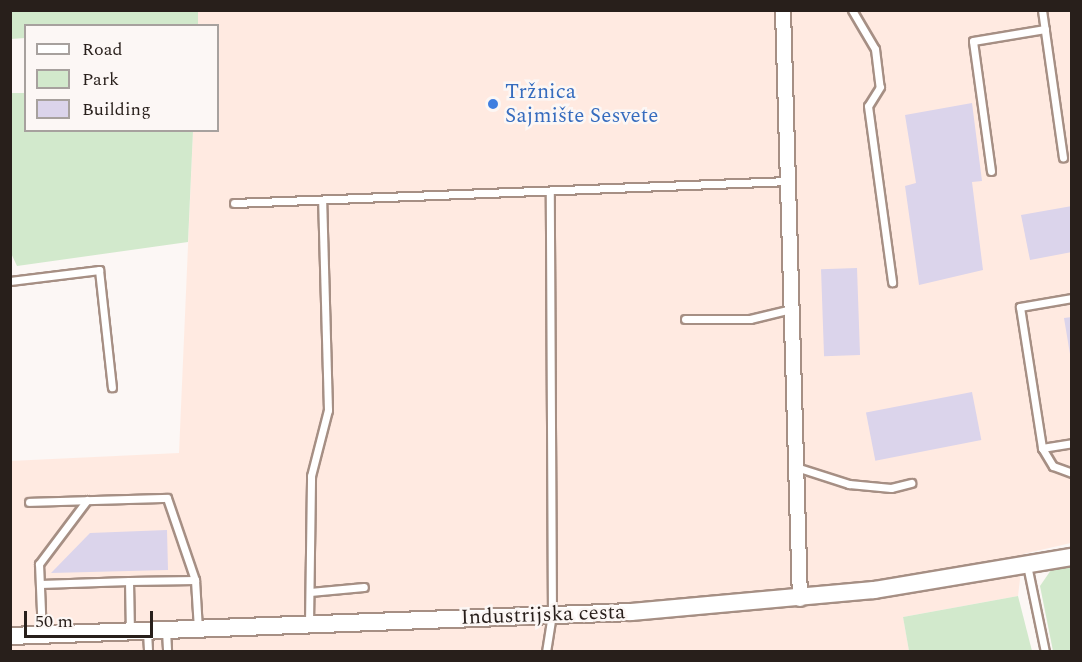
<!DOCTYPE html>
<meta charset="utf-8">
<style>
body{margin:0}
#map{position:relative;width:1082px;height:662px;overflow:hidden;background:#fcf7f5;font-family:Spectral,serif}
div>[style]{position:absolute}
.built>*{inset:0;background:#ffeae1}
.green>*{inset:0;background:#d2e9cc}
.building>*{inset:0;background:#dbd4eb;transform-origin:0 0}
.roads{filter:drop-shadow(2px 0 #a68f84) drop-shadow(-2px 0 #a68f84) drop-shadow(0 2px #a68f84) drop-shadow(0 -2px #a68f84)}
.service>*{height:7px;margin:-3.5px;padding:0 3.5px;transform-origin:3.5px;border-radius:3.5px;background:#fff}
.minor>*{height:14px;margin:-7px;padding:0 7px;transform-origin:7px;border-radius:7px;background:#fff}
.tertiary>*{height:16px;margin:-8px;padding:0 8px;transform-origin:8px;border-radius:8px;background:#fff}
.dots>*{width:16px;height:16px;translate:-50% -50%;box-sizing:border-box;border:3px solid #fcf7f5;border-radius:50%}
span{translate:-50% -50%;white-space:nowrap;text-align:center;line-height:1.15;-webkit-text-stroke:5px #fcf7f5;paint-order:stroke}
.shop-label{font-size:21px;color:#366cbe}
.left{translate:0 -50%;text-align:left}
.street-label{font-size:21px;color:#281f1b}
.frame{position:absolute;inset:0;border:12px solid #281f1b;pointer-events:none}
.legend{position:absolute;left:24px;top:24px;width:195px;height:108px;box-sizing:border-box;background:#fcf7f5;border:2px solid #a7a19e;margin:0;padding:8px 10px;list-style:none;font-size:18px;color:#281f1b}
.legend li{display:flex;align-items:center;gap:12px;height:30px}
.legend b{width:30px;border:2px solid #a7a19e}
.scale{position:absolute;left:24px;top:611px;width:129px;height:27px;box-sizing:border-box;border:3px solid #281f1b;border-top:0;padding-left:8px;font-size:18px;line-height:21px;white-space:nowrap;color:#281f1b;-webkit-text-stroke:4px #fcf7f5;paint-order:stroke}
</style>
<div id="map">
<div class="built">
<div style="clip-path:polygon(198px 11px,1071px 11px,1071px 543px,1023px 554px,1018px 596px,903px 617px,909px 651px,11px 651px,10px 461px,179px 453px,193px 131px,218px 130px,218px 26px,198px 25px)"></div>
</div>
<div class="green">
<div style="clip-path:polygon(10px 11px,198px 10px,198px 25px,26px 26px,25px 38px,11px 39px)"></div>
<div style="clip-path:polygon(11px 93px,25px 93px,26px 130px,193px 131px,188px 242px,17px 266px,10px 251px)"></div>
<div style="clip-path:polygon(1071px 566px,1071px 651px,1053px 651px,1040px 586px,1051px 570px)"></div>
<div style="clip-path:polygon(1018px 596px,1032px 651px,909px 651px,903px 617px)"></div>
</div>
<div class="building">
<div style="clip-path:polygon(972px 103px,982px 181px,972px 182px,983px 270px,919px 285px,905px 186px,916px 183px,905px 115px)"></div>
<div style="clip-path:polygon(1072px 206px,1072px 252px,1030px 260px,1021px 215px)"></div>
<div style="left:857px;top:268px;width:87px;height:36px;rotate:88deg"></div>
<div style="clip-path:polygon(1072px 317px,1072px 354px,1070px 354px,1064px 318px)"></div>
<div style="left:972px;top:392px;width:49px;height:108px;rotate:79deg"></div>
<div style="clip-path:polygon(167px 530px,168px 570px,51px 573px,90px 533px)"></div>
</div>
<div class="roads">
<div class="service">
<div style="left:852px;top:10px;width:45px;rotate:59.5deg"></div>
<div style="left:875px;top:49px;width:38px;rotate:83deg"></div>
<div style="left:880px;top:87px;width:22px;rotate:122deg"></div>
<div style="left:868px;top:106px;width:178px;rotate:82.2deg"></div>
<div style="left:1042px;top:10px;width:149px;rotate:81.9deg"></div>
<div style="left:991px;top:171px;width:131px;rotate:-97.9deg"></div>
<div style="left:973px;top:41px;width:73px;rotate:-9.5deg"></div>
<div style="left:234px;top:203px;width:554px;rotate:-2.27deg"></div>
<div style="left:10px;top:281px;width:90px;rotate:-7deg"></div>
<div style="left:99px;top:270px;width:118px;rotate:83.7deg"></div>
<div style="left:1072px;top:298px;width:53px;rotate:170.2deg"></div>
<div style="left:1020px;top:307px;width:143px;rotate:81.1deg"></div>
<div style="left:1042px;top:448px;width:30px;rotate:-9deg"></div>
<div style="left:685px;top:319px;width:65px"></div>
<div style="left:750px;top:319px;width:42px;rotate:-13.7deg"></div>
<div style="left:1042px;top:448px;width:21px;rotate:59deg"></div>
<div style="left:1053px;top:466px;width:20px;rotate:20deg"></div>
<div style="left:796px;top:467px;width:56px;rotate:17.8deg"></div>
<div style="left:849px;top:484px;width:42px;rotate:5.4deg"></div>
<div style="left:891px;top:488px;width:21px;rotate:-14deg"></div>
<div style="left:29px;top:502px;width:138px;rotate:-1.7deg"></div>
<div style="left:167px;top:498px;width:87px;rotate:71.1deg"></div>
<div style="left:195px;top:580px;width:66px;rotate:179.1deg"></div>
<div style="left:1027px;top:565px;width:89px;rotate:78.3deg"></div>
<div style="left:195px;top:580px;width:49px;rotate:86.5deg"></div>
<div style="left:40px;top:584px;width:89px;rotate:-1.9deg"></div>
<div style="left:129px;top:581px;width:51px;rotate:88.9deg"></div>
<div style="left:310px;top:592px;width:54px;rotate:-5.3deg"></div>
<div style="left:309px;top:624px;width:148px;rotate:-89.2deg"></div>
<div style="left:311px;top:476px;width:68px;rotate:-75.6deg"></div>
<div style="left:328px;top:410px;width:210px;rotate:-91.6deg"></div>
<div style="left:166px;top:630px;width:22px;rotate:87deg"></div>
<div style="left:147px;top:631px;width:21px;rotate:87deg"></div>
<div style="left:42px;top:635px;width:71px;rotate:-92.4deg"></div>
<div style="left:39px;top:564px;width:80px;rotate:-53.1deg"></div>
<div style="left:546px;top:652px;width:36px;rotate:-81deg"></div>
<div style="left:552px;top:616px;width:424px;rotate:-90.3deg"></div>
</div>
<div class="minor">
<div style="left:783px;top:10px;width:589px;rotate:88.35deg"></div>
</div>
<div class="tertiary">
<div style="left:10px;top:636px;width:621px;rotate:-2.21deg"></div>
<div style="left:631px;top:612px;width:244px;rotate:-5.2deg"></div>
<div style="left:874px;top:590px;width:201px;rotate:-9.5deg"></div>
</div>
</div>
<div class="dots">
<div style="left:493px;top:104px;background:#3f7fe0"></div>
</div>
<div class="shop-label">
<span class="left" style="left:505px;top:104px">Tržnica<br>Sajmište Sesvete</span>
</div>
<div class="street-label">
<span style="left:543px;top:615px;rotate:-2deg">Industrijska cesta</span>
</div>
<div class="frame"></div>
<ul class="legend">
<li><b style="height:8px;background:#fff"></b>Road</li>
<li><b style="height:16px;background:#d2e9cc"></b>Park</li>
<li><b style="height:16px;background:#dbd4eb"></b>Building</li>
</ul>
<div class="scale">50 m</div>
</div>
